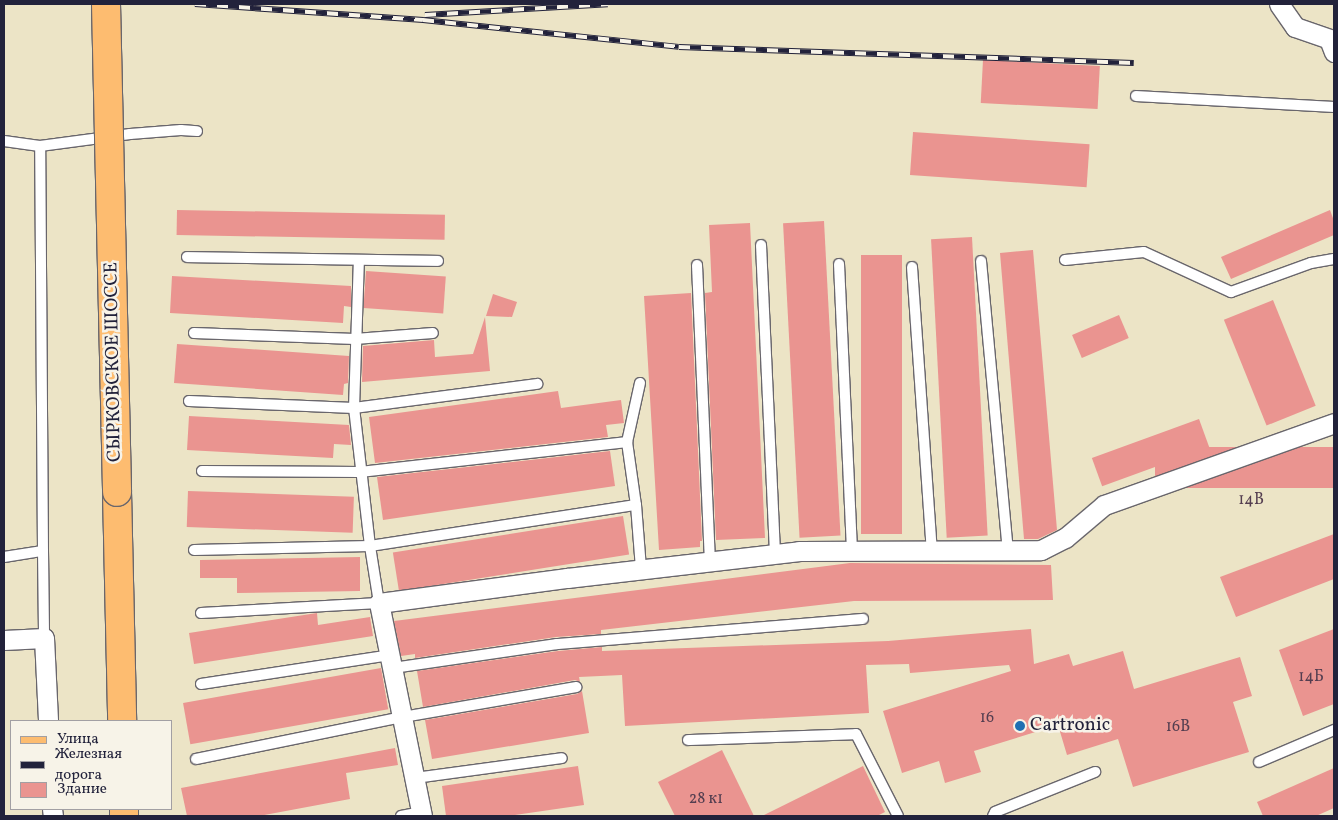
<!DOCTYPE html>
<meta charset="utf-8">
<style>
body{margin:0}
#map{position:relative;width:1338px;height:820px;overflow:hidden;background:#ece4c6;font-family:Vollkorn,serif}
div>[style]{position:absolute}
.building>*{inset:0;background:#ea9490;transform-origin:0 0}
.roads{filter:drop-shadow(1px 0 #69666c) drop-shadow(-1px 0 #69666c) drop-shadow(0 1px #69666c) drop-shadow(0 -1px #69666c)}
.lane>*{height:10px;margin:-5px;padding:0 5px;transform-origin:5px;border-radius:5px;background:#fff}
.street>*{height:19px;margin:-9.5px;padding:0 9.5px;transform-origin:9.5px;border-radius:9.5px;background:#fff}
.primary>*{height:28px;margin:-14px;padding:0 14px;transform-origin:14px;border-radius:14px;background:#fdbc70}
.rail>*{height:5.5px;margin-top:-2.75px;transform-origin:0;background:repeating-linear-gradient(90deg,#f7f3e8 0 11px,#22223b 0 22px);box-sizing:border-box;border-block:1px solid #22223b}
.bridges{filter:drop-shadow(1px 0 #69666c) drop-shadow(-1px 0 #69666c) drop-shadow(0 1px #69666c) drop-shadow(0 -1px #69666c)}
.primary-bridge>*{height:28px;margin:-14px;padding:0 14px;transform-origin:14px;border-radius:14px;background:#fdbc70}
.dots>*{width:14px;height:14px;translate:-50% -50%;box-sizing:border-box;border:2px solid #f7f3e8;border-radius:50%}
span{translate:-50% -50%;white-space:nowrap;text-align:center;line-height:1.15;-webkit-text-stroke:5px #f7f3e8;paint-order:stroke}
.number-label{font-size:16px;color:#543e50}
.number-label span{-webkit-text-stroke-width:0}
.street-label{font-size:19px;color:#22223b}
.poi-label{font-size:19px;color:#22223b}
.left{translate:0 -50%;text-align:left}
.frame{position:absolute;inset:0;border:5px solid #22223b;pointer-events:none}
.legend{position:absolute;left:10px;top:720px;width:162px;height:90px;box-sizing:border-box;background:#f7f3e8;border:1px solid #a29fa3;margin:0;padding:6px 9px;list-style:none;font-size:15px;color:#22223b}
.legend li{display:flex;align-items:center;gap:10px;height:25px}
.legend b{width:25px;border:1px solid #a29fa3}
</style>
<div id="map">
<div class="building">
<div style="left:983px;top:60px;width:117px;height:43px;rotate:3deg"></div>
<div style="left:913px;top:132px;width:177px;height:43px;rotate:4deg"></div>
<div style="left:177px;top:210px;width:268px;height:25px;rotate:1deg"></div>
<div style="clip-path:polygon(1330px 210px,1334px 221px,1334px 235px,1231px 279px,1221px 257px)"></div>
<div style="left:824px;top:221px;width:315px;height:41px;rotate:87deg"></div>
<div style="clip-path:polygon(750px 223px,765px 538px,716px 540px,705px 293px,712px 292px,709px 225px)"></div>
<div style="left:972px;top:237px;width:299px;height:41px;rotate:87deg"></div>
<div style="clip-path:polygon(1033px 250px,1057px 530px,1038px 539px,1024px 539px,1000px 253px)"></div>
<div style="left:861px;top:255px;width:41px;height:279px"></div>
<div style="left:366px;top:271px;width:80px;height:37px;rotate:4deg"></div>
<div style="clip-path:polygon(172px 276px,351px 286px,351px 307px,344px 306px,343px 323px,170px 313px)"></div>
<div style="clip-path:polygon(691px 293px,702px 541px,700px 541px,700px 547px,659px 550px,644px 296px)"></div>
<div style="clip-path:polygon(493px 294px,517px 302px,512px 317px,486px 316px)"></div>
<div style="left:1273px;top:300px;width:114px;height:53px;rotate:68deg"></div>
<div style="left:1119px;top:315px;width:25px;height:51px;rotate:67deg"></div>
<div style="clip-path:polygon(485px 317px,490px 371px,362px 382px,363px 346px,434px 340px,435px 357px,473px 354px)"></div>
<div style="clip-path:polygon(177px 344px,349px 356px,348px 383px,344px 384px,343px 395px,174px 383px)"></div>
<div style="clip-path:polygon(558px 391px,561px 408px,621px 400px,624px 423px,606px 425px,608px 437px,375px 463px,369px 417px)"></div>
<div style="clip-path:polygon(189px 416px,349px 425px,351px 445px,334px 444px,333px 458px,187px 450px)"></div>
<div style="left:1199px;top:419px;width:30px;height:114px;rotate:70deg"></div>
<div style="left:1334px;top:447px;width:41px;height:179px;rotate:90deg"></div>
<div style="clip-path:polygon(610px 451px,615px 486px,383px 520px,377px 477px)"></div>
<div style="left:188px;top:491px;width:166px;height:36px;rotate:2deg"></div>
<div style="left:623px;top:516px;width:39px;height:233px;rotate:81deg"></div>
<div style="clip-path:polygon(1334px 534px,1334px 579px,1236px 617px,1220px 577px)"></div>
<div style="clip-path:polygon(360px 557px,360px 591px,237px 593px,237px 578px,200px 578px,200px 560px)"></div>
<div style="clip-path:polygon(850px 563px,1051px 565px,1053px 600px,854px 601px,601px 630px,601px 634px,556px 637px,415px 658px,415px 654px,401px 656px,394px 621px)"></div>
<div style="clip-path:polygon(317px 613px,318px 625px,370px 617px,373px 636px,194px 664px,189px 633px)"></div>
<div style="clip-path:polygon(1031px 629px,1034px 664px,1069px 654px,1073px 666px,1123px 651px,1134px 689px,1240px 657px,1252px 696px,1233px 702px,1249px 752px,1133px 787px,1118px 739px,1067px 755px,1058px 725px,974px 751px,981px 772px,945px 783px,939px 761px,902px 773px,883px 711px,1011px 671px,1009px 665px,910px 673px,909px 664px,866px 665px,869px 713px,625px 726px,622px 675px,579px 677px,580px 682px,575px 680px,423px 707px,417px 671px,558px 651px,602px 647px,602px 651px,888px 641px)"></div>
<div style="clip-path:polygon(1334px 629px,1334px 704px,1303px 716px,1279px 650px)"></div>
<div style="left:381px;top:668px;width:42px;height:201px;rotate:80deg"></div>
<div style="clip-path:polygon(582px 691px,589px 733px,432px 759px,425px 720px,577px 694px)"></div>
<div style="clip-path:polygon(395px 748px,398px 765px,346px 773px,350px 799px,259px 816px,187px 816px,181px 788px)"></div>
<div style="clip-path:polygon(722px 750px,754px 816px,675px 816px,658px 782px)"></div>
<div style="clip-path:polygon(578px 766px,584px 805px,508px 816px,446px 816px,442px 786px)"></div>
<div style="clip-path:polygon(863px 766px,885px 812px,877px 816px,762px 816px)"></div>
<div style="clip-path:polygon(1334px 768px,1334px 808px,1316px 816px,1263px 816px,1257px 802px)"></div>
</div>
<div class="roads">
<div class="lane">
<div style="left:1136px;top:96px;width:198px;rotate:3.2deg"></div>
<div style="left:4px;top:141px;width:36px;rotate:8deg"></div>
<div style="left:40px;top:146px;width:91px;rotate:-7.6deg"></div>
<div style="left:130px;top:134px;width:51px;rotate:-4.5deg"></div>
<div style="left:181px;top:130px;width:16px;rotate:4deg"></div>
<div style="left:761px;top:245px;width:309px;rotate:87.4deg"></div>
<div style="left:187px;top:257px;width:251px;rotate:0.9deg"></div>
<div style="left:1065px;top:260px;width:79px;rotate:-5.8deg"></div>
<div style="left:1144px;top:252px;width:96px;rotate:24.7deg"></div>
<div style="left:1231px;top:292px;width:85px;rotate:-19.9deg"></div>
<div style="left:1311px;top:263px;width:23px;rotate:-10deg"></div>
<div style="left:981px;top:261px;width:291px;rotate:84.7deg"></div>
<div style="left:839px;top:264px;width:287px;rotate:87.4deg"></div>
<div style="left:697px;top:265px;width:296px;rotate:87.5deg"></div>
<div style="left:912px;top:267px;width:285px;rotate:86deg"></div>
<div style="left:194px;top:333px;width:161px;rotate:2.1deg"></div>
<div style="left:355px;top:339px;width:78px;rotate:-4.4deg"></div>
<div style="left:640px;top:383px;width:60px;rotate:102.4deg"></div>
<div style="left:627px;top:442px;width:64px;rotate:81.9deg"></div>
<div style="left:636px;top:505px;width:64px;rotate:85.5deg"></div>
<div style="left:189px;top:401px;width:165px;rotate:2.4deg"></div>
<div style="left:354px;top:408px;width:185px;rotate:-7.5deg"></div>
<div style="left:202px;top:471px;width:158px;rotate:0.4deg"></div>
<div style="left:360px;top:472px;width:269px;rotate:-6.4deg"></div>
<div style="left:194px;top:550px;width:176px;rotate:-1.3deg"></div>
<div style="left:370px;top:546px;width:269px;rotate:-8.8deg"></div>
<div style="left:43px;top:551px;width:87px;rotate:89.3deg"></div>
<div style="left:4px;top:557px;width:39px;rotate:-9deg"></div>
<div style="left:43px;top:551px;width:405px;rotate:-90.4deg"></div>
<div style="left:201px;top:613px;width:178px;rotate:-3.2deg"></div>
<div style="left:379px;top:603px;width:58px;rotate:-99deg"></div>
<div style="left:370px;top:546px;width:139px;rotate:-96.6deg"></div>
<div style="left:354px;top:408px;width:148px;rotate:-88.1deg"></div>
<div style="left:393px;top:668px;width:166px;rotate:-8.3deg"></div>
<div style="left:557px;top:644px;width:307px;rotate:-4.7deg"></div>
<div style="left:201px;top:684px;width:191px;rotate:-8.7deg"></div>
<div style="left:688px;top:740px;width:168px;rotate:-2deg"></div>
<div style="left:856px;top:734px;width:92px;rotate:62.9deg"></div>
<div style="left:196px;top:759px;width:211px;rotate:-11.5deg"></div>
<div style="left:403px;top:717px;width:176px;rotate:-9.8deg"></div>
<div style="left:1259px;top:762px;width:82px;rotate:-23.1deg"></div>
<div style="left:415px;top:778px;width:148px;rotate:-7.7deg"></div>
<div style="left:401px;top:816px;width:20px;rotate:-11deg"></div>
<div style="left:993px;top:816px;width:4px;rotate:-63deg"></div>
<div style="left:995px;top:812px;width:108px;rotate:-21.8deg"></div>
</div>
<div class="street">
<div style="left:1279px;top:4px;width:28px;rotate:55deg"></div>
<div style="left:1295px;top:27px;width:36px;rotate:19deg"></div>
<div style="left:1329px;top:39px;width:14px;rotate:69deg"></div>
<div style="left:4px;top:640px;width:40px;rotate:-2.9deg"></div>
<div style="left:44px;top:638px;width:83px;rotate:87.2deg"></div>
<div style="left:52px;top:809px;width:7px;rotate:82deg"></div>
<div style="left:422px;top:816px;width:217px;rotate:-101.4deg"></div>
<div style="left:379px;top:603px;width:190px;rotate:-7.6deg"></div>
<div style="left:567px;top:578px;width:234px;rotate:-6.6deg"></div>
<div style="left:799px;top:551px;width:242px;rotate:-0.2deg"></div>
<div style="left:1041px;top:550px;width:27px;rotate:-27deg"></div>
<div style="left:1065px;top:538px;width:51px;rotate:-40.2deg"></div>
<div style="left:1104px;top:505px;width:244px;rotate:-19.6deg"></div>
</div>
<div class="primary">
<div style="left:117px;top:492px;width:229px;rotate:88.7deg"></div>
<div style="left:124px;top:809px;width:7px;rotate:90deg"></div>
</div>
</div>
<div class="rail">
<div style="left:195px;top:4px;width:229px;rotate:4deg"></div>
<div style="left:423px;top:20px;width:257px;rotate:6deg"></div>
<div style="left:679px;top:47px;width:455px;rotate:2deg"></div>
<div style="left:425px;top:15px;width:183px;rotate:-3.4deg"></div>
</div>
<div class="bridges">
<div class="primary-bridge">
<div style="left:106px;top:4px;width:488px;rotate:88.7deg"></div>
</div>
</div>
<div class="dots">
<div style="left:1020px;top:726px;background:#1f6fb2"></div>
</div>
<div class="number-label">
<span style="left:1251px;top:500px">14В</span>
<span style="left:1311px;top:677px">14Б</span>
<span style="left:987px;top:718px">16</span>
<span style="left:1178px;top:727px">16В</span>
<span style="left:706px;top:799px">28 к1</span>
</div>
<div class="street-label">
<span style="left:114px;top:362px;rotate:-91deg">СЫРКОВСКОЕ ШОССЕ</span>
</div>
<div class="poi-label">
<span class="left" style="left:1030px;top:726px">Cartronic</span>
</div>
<div class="frame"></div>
<ul class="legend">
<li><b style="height:6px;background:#fdbc70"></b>Улица</li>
<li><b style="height:6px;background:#22223b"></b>Железная дорога</li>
<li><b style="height:14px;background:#ea9490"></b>Здание</li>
</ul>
</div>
